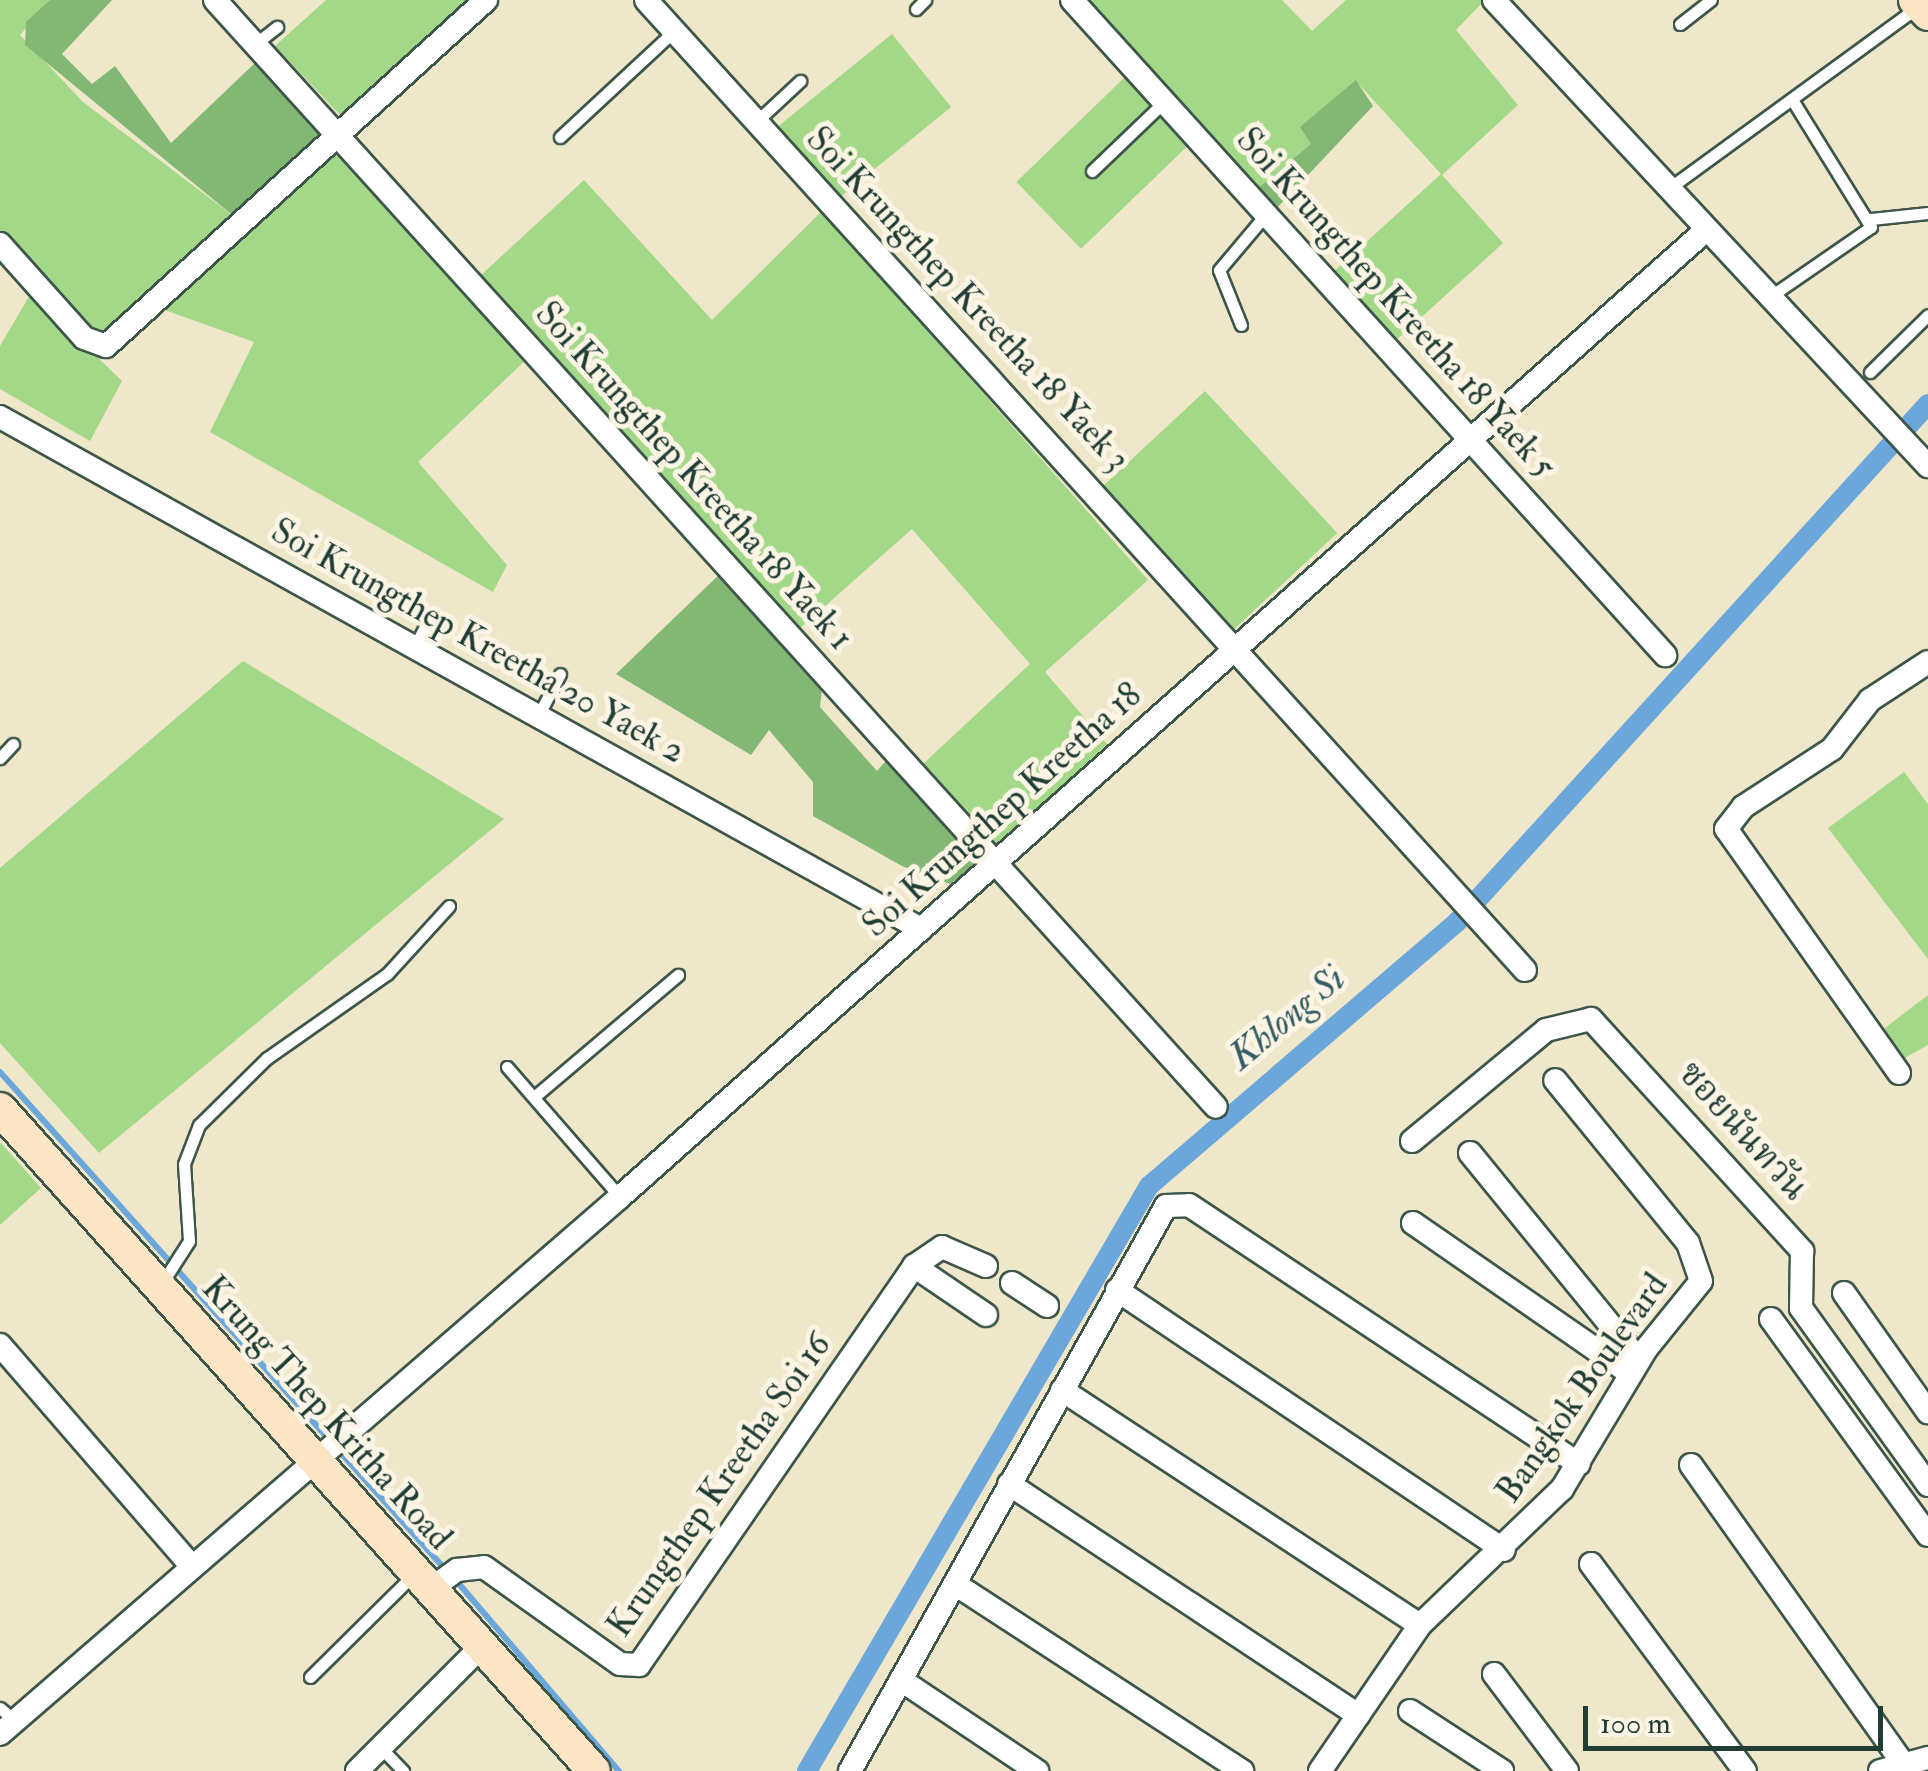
<!DOCTYPE html>
<meta charset="utf-8">
<style>
body{margin:0}
#map{position:relative;width:1928px;height:1771px;overflow:hidden;background:#efe7c9;font-family:"IM FELL Double Pica","Noto Serif Thai",serif}
div>[style]{position:absolute}
.green>*{inset:0;background:#a3d888;transform-origin:0 0}
.forest>*{inset:0;background:#82b874}
.stream>*{height:6px;margin:-3px;padding:0 3px;transform-origin:3px;border-radius:3px;background:#6ca7dc}
.canal>*{height:20px;margin:-10px;padding:0 10px;transform-origin:10px;border-radius:10px;background:#6ca7dc}
.roads{filter:drop-shadow(2px 0 #3e564a) drop-shadow(-2px 0 #3e564a) drop-shadow(0 2px #3e564a) drop-shadow(0 -2px #3e564a)}
.lane>*{height:11px;margin:-5.5px;padding:0 5.5px;transform-origin:5.5px;border-radius:5.5px;background:#fff}
.street>*{height:22px;margin:-11px;padding:0 11px;transform-origin:11px;border-radius:11px;background:#fff}
.secondary>*{height:32px;margin:-16px;padding:0 16px;transform-origin:16px;border-radius:16px;background:#fce5c4}
span{translate:-50% -50%;white-space:nowrap;text-align:center;line-height:1.15;-webkit-text-stroke:10px #fcf5e5;paint-order:stroke}
.street-label{font-size:35px;color:#1f3d34}
.water-label{font-size:38px;color:#365d66;font-style:italic}
.scale{position:absolute;left:1583px;top:1706px;width:300px;height:45px;box-sizing:border-box;border:5px solid #1f3d34;border-top:0;padding-left:12px;font-size:30px;line-height:35px;white-space:nowrap;color:#1f3d34;-webkit-text-stroke:8px #fcf5e5;paint-order:stroke}
</style>
<div id="map">
<div class="green">
<div style="clip-path:polygon(0 0,50px 0,20px 35px,83px 102px,236px 218px,106px 335px,89px 333px,0 234px)"></div>
<div style="clip-path:polygon(326px 0,469px 0,341px 116px,275px 46px)"></div>
<div style="clip-path:polygon(1079px 0,1282px 0,1312px 31px,1346px 0,1485px 0,1456px 30px,1518px 105px,1442px 175px,1503px 243px,1392px 344px,1330px 275px,1441px 174px,1356px 81px,1301px 127px,1312px 144px,1257px 189px)"></div>
<div style="left:892px;top:34px;width:94px;height:152px;rotate:51deg"></div>
<div style="left:1125px;top:77px;width:93px;height:151px;rotate:46deg"></div>
<div style="clip-path:polygon(343px 154px,527px 359px,418px 462px,507px 565px,493px 592px,210px 432px,254px 342px,162px 309px,326px 159px)"></div>
<div style="clip-path:polygon(584px 180px,712px 320px,822px 211px,1148px 580px,1045px 672px,1107px 744px,995px 848px,923px 764px,1030px 664px,912px 529px,798px 630px,479px 277px)"></div>
<div style="clip-path:polygon(31px 293px,122px 381px,90px 441px,0 389px,0 346px)"></div>
<div style="left:1205px;top:391px;width:194px;height:142px;rotate:47deg"></div>
<div style="clip-path:polygon(243px 661px,504px 819px,99px 1153px,0 1043px,0 868px)"></div>
<div style="clip-path:polygon(1904px 772px,1928px 804px,1928px 959px,1828px 828px)"></div>
<div style="clip-path:polygon(1928px 995px,1928px 1045px,1903px 1059px,1881px 1031px)"></div>
<div style="clip-path:polygon(0 1142px,41px 1188px,0 1225px)"></div>
</div>
<div class="forest">
<div style="clip-path:polygon(50px 0,112px 0,62px 54px,92px 84px,115px 66px,171px 143px,255px 63px,325px 136px,236px 218px,25px 45px,26px 22px)"></div>
<div style="clip-path:polygon(1356px 80px,1373px 106px,1275px 210px,1257px 189px,1311px 144px,1300px 127px)"></div>
<div style="clip-path:polygon(724px 570px,823px 680px,820px 707px,877px 771px,890px 756px,984px 858px,950px 884px,902px 866px,813px 816px,813px 782px,769px 730px,751px 755px,616px 674px)"></div>
</div>
<div class="stream">
<div style="left:0;top:1072px;width:667px;rotate:48.16deg"></div>
<div style="left:454px;top:1578px;width:254px;rotate:49.5deg"></div>
</div>
<div class="canal">
<div style="left:807px;top:1771px;width:678px;rotate:-59.69deg"></div>
<div style="left:1149px;top:1186px;width:406px;rotate:-40.6deg"></div>
<div style="left:1457px;top:922px;width:700px;rotate:-47.72deg"></div>
</div>
<div class="roads">
<div class="lane">
<div style="left:916px;top:9px;width:13px;rotate:-45deg"></div>
<div style="left:1680px;top:24px;width:39px;rotate:-38deg"></div>
<div style="left:255px;top:44px;width:28px;rotate:-38deg"></div>
<div style="left:757px;top:121px;width:59px;rotate:-42.9deg"></div>
<div style="left:560px;top:137px;width:156px;rotate:-42.9deg"></div>
<div style="left:1092px;top:171px;width:101px;rotate:-43.8deg"></div>
<div style="left:1668px;top:189px;width:311px;rotate:-36.1deg"></div>
<div style="left:1871px;top:219px;width:57px;rotate:-6deg"></div>
<div style="left:1768px;top:298px;width:125px;rotate:-34.6deg"></div>
<div style="left:1871px;top:227px;width:146px;rotate:-121.8deg"></div>
<div style="left:1241px;top:325px;width:59px;rotate:-111.8deg"></div>
<div style="left:1219px;top:270px;width:75px;rotate:-49.9deg"></div>
<div style="left:1870px;top:372px;width:81px;rotate:-44.5deg"></div>
<div style="left:415px;top:646px;width:35px;rotate:-63deg"></div>
<div style="left:539px;top:714px;width:45px;rotate:-62.3deg"></div>
<div style="left:0;top:758px;width:19px;rotate:-47deg"></div>
<div style="left:507px;top:1067px;width:172px;rotate:49deg"></div>
<div style="left:534px;top:1097px;width:189px;rotate:-40.3deg"></div>
<div style="left:162px;top:1283px;width:50px;rotate:-57.3deg"></div>
<div style="left:189px;top:1241px;width:77px;rotate:-93.7deg"></div>
<div style="left:184px;top:1164px;width:42px;rotate:-69deg"></div>
<div style="left:199px;top:1125px;width:95px;rotate:-44.6deg"></div>
<div style="left:267px;top:1058px;width:146px;rotate:-35deg"></div>
<div style="left:387px;top:974px;width:92px;rotate:-47.6deg"></div>
<div style="left:310px;top:1677px;width:145px;rotate:-44.7deg"></div>
<div style="left:0;top:1708px;width:20px;rotate:41deg"></div>
<div style="left:381px;top:1748px;width:32px;rotate:46deg"></div>
</div>
<div class="street">
<div style="left:215px;top:0;width:1492px;rotate:47.88deg"></div>
<div style="left:646px;top:0;width:1309px;rotate:47.82deg"></div>
<div style="left:1072px;top:0;width:884px;rotate:47.84deg"></div>
<div style="left:1494px;top:0;width:637px;rotate:47.04deg"></div>
<div style="left:0;top:244px;width:126px;rotate:48.2deg"></div>
<div style="left:84px;top:338px;width:23px;rotate:20deg"></div>
<div style="left:106px;top:346px;width:514px;rotate:-42.32deg"></div>
<div style="left:0;top:417px;width:1054px;rotate:29.07deg"></div>
<div style="left:1899px;top:1073px;width:299px;rotate:-125.3deg"></div>
<div style="left:1726px;top:829px;width:28px;rotate:-52deg"></div>
<div style="left:1743px;top:807px;width:106px;rotate:-33.1deg"></div>
<div style="left:1832px;top:749px;width:62px;rotate:-52.2deg"></div>
<div style="left:1870px;top:700px;width:69px;rotate:-33.2deg"></div>
<div style="left:1412px;top:1141px;width:174px;rotate:-39.6deg"></div>
<div style="left:1546px;top:1030px;width:46px;rotate:-13.7deg"></div>
<div style="left:1591px;top:1019px;width:314px;rotate:47.7deg"></div>
<div style="left:1802px;top:1251px;width:57px;rotate:91deg"></div>
<div style="left:1801px;top:1308px;width:218px;rotate:54.3deg"></div>
<div style="left:1470px;top:1153px;width:267px;rotate:50.8deg"></div>
<div style="left:1413px;top:1223px;width:265px;rotate:34.7deg"></div>
<div style="left:914px;top:1266px;width:34px;rotate:-34deg"></div>
<div style="left:942px;top:1247px;width:48px;rotate:23.4deg"></div>
<div style="left:1012px;top:1283px;width:42px;rotate:33.3deg"></div>
<div style="left:1117px;top:1290px;width:466px;rotate:33.9deg"></div>
<div style="left:1844px;top:1293px;width:146px;rotate:54.8deg"></div>
<div style="left:1771px;top:1319px;width:267px;rotate:54deg"></div>
<div style="left:0;top:1345px;width:290px;rotate:49.1deg"></div>
<div style="left:1062px;top:1390px;width:428px;rotate:33.3deg"></div>
<div style="left:1691px;top:1465px;width:359px;rotate:54.6deg"></div>
<div style="left:1009px;top:1484px;width:419px;rotate:33.5deg"></div>
<div style="left:1591px;top:1564px;width:258px;rotate:53.4deg"></div>
<div style="left:955px;top:1584px;width:343px;rotate:33.1deg"></div>
<div style="left:432px;top:1588px;width:31px;rotate:-36deg"></div>
<div style="left:457px;top:1570px;width:27px;rotate:-6deg"></div>
<div style="left:484px;top:1567px;width:167px;rotate:35.5deg"></div>
<div style="left:620px;top:1664px;width:19px;rotate:3deg"></div>
<div style="left:639px;top:1665px;width:485px;rotate:-55.4deg"></div>
<div style="left:914px;top:1266px;width:87px;rotate:34.2deg"></div>
<div style="left:1494px;top:1674px;width:121px;rotate:53deg"></div>
<div style="left:901px;top:1680px;width:164px;rotate:33.8deg"></div>
<div style="left:1410px;top:1711px;width:110px;rotate:33.1deg"></div>
<div style="left:0;top:1734px;width:820px;rotate:-40.9deg"></div>
<div style="left:620px;top:1197px;width:1453px;rotate:-41.68deg"></div>
<div style="left:357px;top:1771px;width:177px;rotate:-45deg"></div>
<div style="left:850px;top:1771px;width:647px;rotate:-60.78deg"></div>
<div style="left:1166px;top:1206px;width:23px;rotate:-2deg"></div>
<div style="left:1189px;top:1205px;width:468px;rotate:33.6deg"></div>
<div style="left:1320px;top:1771px;width:177px;rotate:-55.6deg"></div>
<div style="left:1420px;top:1625px;width:197px;rotate:-43.8deg"></div>
<div style="left:1562px;top:1489px;width:163px;rotate:-59deg"></div>
<div style="left:1646px;top:1349px;width:87px;rotate:-51deg"></div>
<div style="left:1701px;top:1281px;width:40px;rotate:-108.9deg"></div>
<div style="left:1688px;top:1243px;width:210px;rotate:-129.2deg"></div>
<div style="left:1880px;top:1771px;width:50px;rotate:-15.2deg"></div>
</div>
<div class="secondary">
<div style="left:1915px;top:0;width:19px;rotate:47deg"></div>
<div style="left:0;top:1109px;width:889px;rotate:48.1deg"></div>
</div>
</div>
<div class="street-label">
<span style="left:968px;top:299px;rotate:47deg">Soi Krungthep Kreetha 18 Yaek 3</span>
<span style="left:1396px;top:303px;rotate:48deg">Soi Krungthep Kreetha 18 Yaek 5</span>
<span style="left:694px;top:476px;rotate:48deg">Soi Krungthep Kreetha 18 Yaek 1</span>
<span style="left:478px;top:641px;rotate:29deg">Soi Krungthep Kreetha 20 Yaek 2</span>
<span style="left:1002px;top:810px;rotate:-42deg">Soi Krungthep Kreetha 18</span>
<span style="left:1743px;top:1131px;rotate:48deg">ซอยนันทวัน</span>
<span style="left:1582px;top:1388px;rotate:-55deg">Bangkok Boulevard</span>
<span style="left:327px;top:1413px;rotate:48deg">Krung Thep Kritha Road</span>
<span style="left:719px;top:1485px;rotate:-55deg">Krungthep Kreetha Soi 16</span>
</div>
<div class="water-label">
<span style="left:1287px;top:1018px;rotate:-40deg">Khlong Si</span>
</div>
<div class="scale">100 m</div>
</div>
